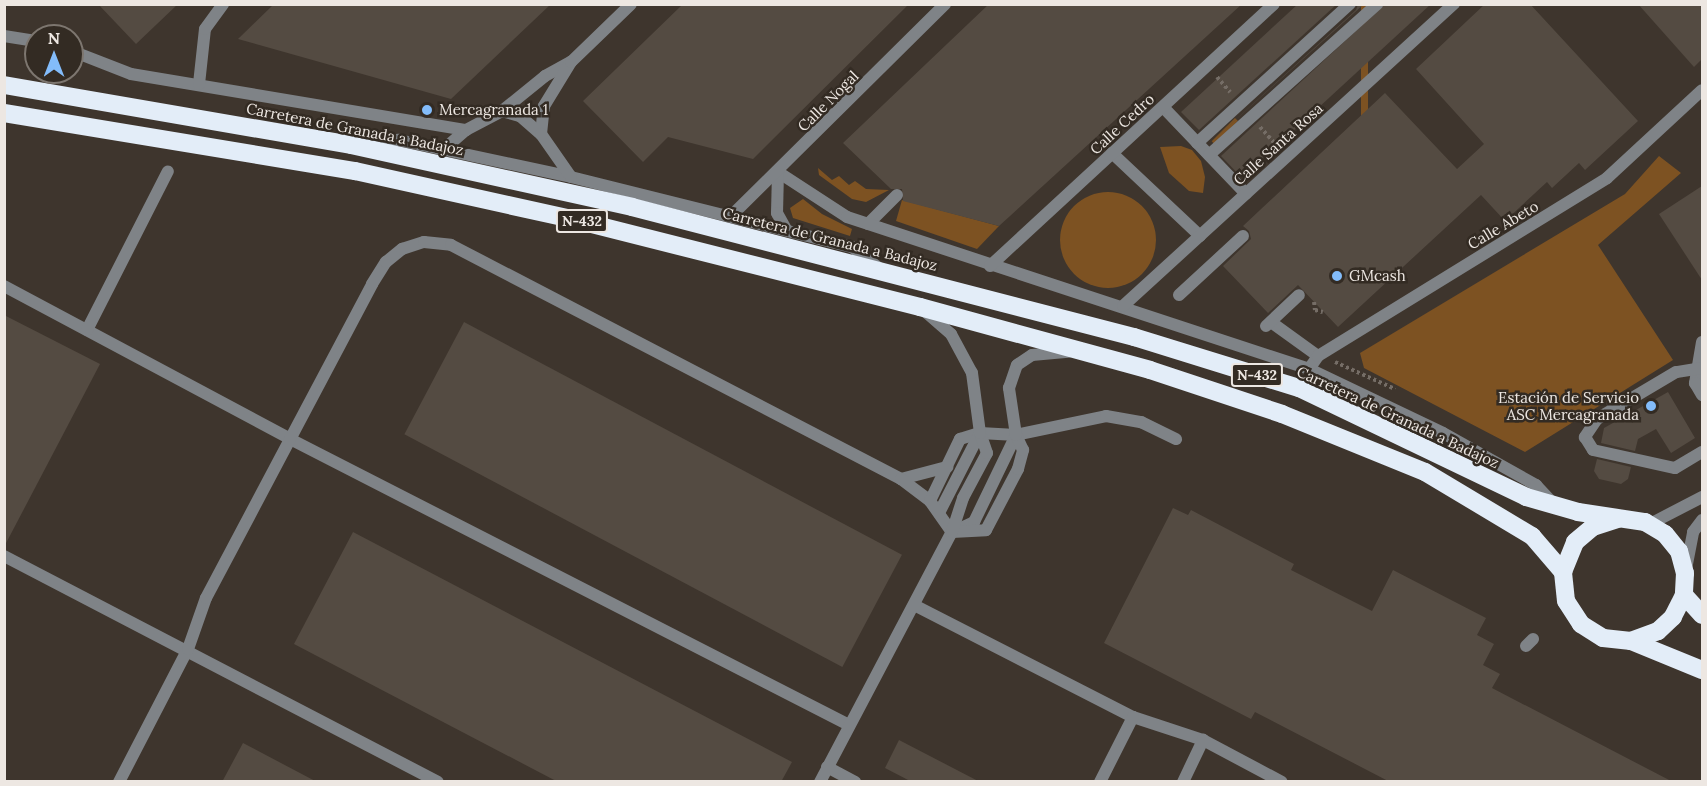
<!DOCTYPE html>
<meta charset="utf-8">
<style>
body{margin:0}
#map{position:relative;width:1707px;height:786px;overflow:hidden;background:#3e352d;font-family:Lora,serif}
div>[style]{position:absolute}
.green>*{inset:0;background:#7d5222;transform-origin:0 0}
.round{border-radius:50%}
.building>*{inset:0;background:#544b42;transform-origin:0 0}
.path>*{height:4px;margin-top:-2px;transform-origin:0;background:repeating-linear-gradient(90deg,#756d66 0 3px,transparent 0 6px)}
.lane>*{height:12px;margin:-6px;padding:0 6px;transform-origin:6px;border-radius:6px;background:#7f8387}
.street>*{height:12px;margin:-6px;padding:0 6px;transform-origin:6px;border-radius:6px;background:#7f8387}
.highway>*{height:18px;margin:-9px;padding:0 9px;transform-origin:9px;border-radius:9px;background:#e3edf8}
.dots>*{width:16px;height:16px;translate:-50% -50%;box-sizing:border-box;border:3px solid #332b23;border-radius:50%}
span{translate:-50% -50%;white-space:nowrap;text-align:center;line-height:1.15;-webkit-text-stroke:5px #332b23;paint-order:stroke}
.shield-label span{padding:2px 4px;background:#332b23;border:2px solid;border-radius:4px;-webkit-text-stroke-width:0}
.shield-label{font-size:14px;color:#ede7e2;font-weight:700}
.street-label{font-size:15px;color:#ede7e2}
.poi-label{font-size:15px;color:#ede7e2}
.left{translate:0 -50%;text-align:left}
.right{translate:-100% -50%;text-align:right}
.frame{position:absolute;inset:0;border:6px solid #ede7e2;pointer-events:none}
.north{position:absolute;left:24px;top:24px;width:60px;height:60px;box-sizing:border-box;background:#332b23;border:2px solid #7d766f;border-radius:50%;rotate:0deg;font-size:16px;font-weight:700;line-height:24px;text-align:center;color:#ede7e2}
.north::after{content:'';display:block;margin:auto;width:21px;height:27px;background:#83bcfa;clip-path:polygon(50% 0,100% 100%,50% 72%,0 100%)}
</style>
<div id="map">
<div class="green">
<div style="left:1361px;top:5px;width:7px;height:146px"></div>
<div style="left:1235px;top:118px;width:4px;height:33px;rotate:45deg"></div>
<div style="clip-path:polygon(1181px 146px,1192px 150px,1201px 161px,1205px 177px,1203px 193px,1189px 191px,1169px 173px,1160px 147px)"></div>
<div style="clip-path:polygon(1659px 156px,1681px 173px,1598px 245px,1673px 360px,1525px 452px,1364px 368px,1360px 353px,1625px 194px)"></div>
<div style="clip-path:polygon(818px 168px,832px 180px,839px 176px,849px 185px,855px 181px,866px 189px,889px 190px,866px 202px,852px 199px,819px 175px)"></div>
<div class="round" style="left:1060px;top:192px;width:96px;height:96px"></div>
<div style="clip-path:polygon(803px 199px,822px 214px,852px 229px,850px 236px,793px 218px,790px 208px)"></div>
<div style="clip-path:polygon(902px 200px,999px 226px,977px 249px,896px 221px)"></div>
</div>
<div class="building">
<div style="clip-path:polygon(98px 4px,178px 4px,136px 44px)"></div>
<div style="clip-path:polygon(274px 4px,551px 4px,451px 99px,238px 39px)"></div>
<div style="clip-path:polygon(683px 4px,909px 4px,753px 159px,668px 137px,643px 162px,583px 101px)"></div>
<div style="clip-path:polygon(989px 4px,1242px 4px,999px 226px,903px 201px,902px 189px,891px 189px,843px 143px)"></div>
<div style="clip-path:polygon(1298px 4px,1337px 4px,1199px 130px,1181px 112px)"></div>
<div style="clip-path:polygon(1358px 4px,1364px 4px,1210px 143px,1356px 10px)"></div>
<div style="clip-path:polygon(1385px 4px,1431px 4px,1242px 178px,1221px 156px)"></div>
<div style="clip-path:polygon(1485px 4px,1530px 4px,1638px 121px,1585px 170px,1579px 163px,1552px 188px,1547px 182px,1505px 221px,1481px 195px,1338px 327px,1298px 285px,1268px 313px,1223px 266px,1251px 239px,1249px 231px,1243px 226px,1385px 93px,1457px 169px,1484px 144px,1416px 69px)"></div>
<div style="clip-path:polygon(1638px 4px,1702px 4px,1702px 59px,1694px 67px)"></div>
<div style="clip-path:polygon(1702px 186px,1702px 280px,1659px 214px)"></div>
<div style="clip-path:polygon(4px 315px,100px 364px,4px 547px)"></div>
<div style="left:464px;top:322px;width:496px;height:127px;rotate:28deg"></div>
<div style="clip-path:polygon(1668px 392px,1695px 438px,1671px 453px,1656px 429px,1638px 439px,1635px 451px,1601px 443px,1604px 428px)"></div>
<div style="clip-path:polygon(1597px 459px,1631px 467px,1628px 479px,1621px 484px,1599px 479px,1594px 471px)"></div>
<div style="clip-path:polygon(1173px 508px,1188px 515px,1191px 510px,1294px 564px,1291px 570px,1372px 611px,1393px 570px,1486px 618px,1477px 635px,1494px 644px,1483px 665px,1500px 674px,1492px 688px,1673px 782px,1390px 782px,1255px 712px,1251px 719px,1104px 643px)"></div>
<div style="clip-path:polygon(353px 532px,792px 762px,781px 782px,558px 782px,294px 644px)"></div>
<div style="clip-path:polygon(899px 740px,980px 782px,912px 782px,885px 768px)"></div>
<div style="clip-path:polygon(243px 743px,317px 782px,222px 782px)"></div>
</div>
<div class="path">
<div style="left:1217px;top:77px;width:20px;rotate:49deg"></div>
<div style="left:1260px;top:127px;width:25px;rotate:48deg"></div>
<div style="left:1314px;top:302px;width:8px;rotate:83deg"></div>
<div style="left:1315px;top:310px;width:8px;rotate:14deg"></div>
<div style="left:1335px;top:362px;width:66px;rotate:24.2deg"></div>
</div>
<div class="lane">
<div style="left:1163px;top:107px;width:120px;rotate:46.3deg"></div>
<div style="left:1197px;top:143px;width:207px;rotate:-42.3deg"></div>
<div style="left:1209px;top:155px;width:226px;rotate:-41.9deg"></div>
<div style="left:868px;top:224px;width:41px;rotate:-45deg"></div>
<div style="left:4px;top:286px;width:327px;rotate:28.1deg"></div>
<div style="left:292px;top:440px;width:626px;rotate:27.1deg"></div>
<div style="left:1179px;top:295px;width:87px;rotate:-42.7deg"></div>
<div style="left:1271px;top:322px;width:58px;rotate:35.9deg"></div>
<div style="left:1266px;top:326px;width:45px;rotate:-43.2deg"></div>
<div style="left:87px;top:330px;width:178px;rotate:-63deg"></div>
<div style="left:1702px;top:342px;width:42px;rotate:99.7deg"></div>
<div style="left:1695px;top:383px;width:14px;rotate:60deg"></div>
<div style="left:1702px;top:368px;width:26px;rotate:171deg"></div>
<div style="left:1676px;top:372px;width:92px;rotate:149.3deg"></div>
<div style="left:1597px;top:419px;width:22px;rotate:124deg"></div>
<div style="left:1585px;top:437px;width:15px;rotate:58deg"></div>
<div style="left:1593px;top:450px;width:84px;rotate:12.4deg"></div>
<div style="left:1675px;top:468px;width:31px;rotate:-31deg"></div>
<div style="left:901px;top:479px;width:48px;rotate:-14.6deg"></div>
<div style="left:930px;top:501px;width:69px;rotate:-64.2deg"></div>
<div style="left:960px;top:439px;width:21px;rotate:-17deg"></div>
<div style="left:980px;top:433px;width:36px;rotate:3deg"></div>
<div style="left:1016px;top:435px;width:92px;rotate:-11.9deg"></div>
<div style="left:1106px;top:416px;width:36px;rotate:10deg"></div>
<div style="left:1141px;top:422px;width:39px;rotate:26deg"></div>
<div style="left:939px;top:513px;width:90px;rotate:-62.9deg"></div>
<div style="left:957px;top:530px;width:19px;rotate:-25deg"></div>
<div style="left:974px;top:522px;width:97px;rotate:-64.2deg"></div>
<div style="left:952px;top:532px;width:34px;rotate:-3deg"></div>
<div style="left:986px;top:530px;width:69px;rotate:-62.3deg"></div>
<div style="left:1018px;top:469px;width:20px;rotate:-75deg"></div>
<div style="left:1023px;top:450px;width:17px;rotate:-115deg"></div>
<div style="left:1016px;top:435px;width:48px;rotate:-98.5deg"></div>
<div style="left:1009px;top:388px;width:24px;rotate:-71deg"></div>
<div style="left:1017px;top:365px;width:18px;rotate:-34deg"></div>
<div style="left:1032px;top:355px;width:36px;rotate:-5deg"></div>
<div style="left:4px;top:556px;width:489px;rotate:27.5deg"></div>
<div style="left:914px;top:605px;width:246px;rotate:27.1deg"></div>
<div style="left:1133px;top:717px;width:74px;rotate:18.2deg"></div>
<div style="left:1203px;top:740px;width:89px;rotate:28deg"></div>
<div style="left:1526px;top:646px;width:10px;rotate:-45deg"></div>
<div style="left:827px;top:767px;width:32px;rotate:28deg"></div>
<div style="left:119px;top:782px;width:150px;rotate:-62.6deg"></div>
<div style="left:188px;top:649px;width:54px;rotate:-70.6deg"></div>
<div style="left:206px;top:598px;width:355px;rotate:-62.1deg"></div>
<div style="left:372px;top:284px;width:26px;rotate:-58deg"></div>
<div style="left:386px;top:262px;width:21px;rotate:-39deg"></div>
<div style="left:402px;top:249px;width:23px;rotate:-18deg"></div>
<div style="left:424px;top:242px;width:27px;rotate:6deg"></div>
<div style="left:451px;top:245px;width:507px;rotate:27.47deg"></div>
<div style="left:901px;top:479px;width:36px;rotate:37deg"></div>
<div style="left:930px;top:501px;width:38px;rotate:55deg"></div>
<div style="left:820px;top:782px;width:283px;rotate:-62.2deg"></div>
<div style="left:952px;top:532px;width:36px;rotate:-72deg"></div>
<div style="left:963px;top:498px;width:51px;rotate:-61.9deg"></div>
<div style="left:987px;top:453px;width:21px;rotate:-109deg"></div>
<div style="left:980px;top:433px;width:61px;rotate:-97.6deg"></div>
<div style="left:972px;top:373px;width:44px;rotate:-118.3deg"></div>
<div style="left:951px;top:334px;width:35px;rotate:-139deg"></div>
<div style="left:1100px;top:782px;width:73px;rotate:-63.1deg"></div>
<div style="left:1183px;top:782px;width:47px;rotate:-64.5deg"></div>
</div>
<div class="street">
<div style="left:4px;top:36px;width:32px;rotate:9deg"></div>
<div style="left:72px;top:51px;width:63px;rotate:21.3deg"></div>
<div style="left:131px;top:74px;width:340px;rotate:9.5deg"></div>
<div style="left:199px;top:84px;width:55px;rotate:-83.8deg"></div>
<div style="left:205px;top:29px;width:31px;rotate:-54deg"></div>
<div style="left:502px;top:111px;width:55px;rotate:-39.1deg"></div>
<div style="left:545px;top:76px;width:29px;rotate:-29deg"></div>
<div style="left:541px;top:134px;width:28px;rotate:-84deg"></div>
<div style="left:544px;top:106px;width:52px;rotate:-58.5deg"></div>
<div style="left:571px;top:62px;width:83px;rotate:-44deg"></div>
<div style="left:364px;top:144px;width:35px;rotate:-7deg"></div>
<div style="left:399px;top:140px;width:176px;rotate:12.1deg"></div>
<div style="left:571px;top:177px;width:290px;rotate:14deg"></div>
<div style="left:852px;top:247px;width:34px;rotate:38deg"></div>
<div style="left:444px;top:149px;width:29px;rotate:-41deg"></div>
<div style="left:466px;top:130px;width:41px;rotate:-27.8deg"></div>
<div style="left:502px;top:111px;width:19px;rotate:16deg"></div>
<div style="left:520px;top:116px;width:28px;rotate:41deg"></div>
<div style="left:541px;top:134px;width:52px;rotate:55.1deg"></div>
<div style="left:1112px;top:153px;width:121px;rotate:43.3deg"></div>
<div style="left:778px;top:172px;width:82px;rotate:33.1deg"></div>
<div style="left:847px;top:217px;width:486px;rotate:18.2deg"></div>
<div style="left:1309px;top:369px;width:148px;rotate:25.5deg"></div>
<div style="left:1443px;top:433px;width:107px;rotate:29.2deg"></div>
<div style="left:1536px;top:485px;width:25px;rotate:47deg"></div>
<div style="left:778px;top:172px;width:41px;rotate:91.4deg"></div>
<div style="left:777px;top:213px;width:18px;rotate:61deg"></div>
<div style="left:731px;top:216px;width:301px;rotate:-44.7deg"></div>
<div style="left:990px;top:266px;width:386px;rotate:-42.7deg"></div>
<div style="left:1123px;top:306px;width:448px;rotate:-42.4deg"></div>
<div style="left:1309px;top:369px;width:16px;rotate:-55deg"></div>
<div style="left:1318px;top:356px;width:339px;rotate:-31.6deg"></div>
<div style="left:1607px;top:178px;width:129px;rotate:-42.8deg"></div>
<div style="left:1650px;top:524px;width:59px;rotate:-27.4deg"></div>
<div style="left:1686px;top:569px;width:38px;rotate:-79deg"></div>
<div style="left:1693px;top:532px;width:15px;rotate:-53deg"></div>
</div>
<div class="highway">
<div style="left:4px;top:85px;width:352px;rotate:9.8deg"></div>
<div style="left:351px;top:145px;width:288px;rotate:12.4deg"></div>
<div style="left:632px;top:207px;width:519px;rotate:14.52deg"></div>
<div style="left:1134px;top:337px;width:173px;rotate:17.2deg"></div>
<div style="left:1299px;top:388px;width:252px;rotate:25.6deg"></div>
<div style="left:1526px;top:497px;width:54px;rotate:16.1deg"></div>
<div style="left:1578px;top:512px;width:68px;rotate:8.5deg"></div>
<div style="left:1645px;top:522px;width:23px;rotate:31deg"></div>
<div style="left:1665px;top:534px;width:22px;rotate:51deg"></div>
<div style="left:1679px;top:551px;width:23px;rotate:75deg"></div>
<div style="left:1685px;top:573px;width:22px;rotate:93deg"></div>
<div style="left:1684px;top:595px;width:25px;rotate:117deg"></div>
<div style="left:1673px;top:617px;width:21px;rotate:137deg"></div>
<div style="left:1658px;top:631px;width:29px;rotate:160deg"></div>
<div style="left:1631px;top:641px;width:28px;rotate:-174deg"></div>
<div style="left:1603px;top:638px;width:26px;rotate:-148deg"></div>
<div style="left:1581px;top:624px;width:27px;rotate:-123deg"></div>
<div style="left:1566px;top:601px;width:29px;rotate:-96deg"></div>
<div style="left:1563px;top:572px;width:32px;rotate:-68deg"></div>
<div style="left:1575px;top:542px;width:23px;rotate:-40deg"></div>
<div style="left:1593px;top:527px;width:26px;rotate:-18deg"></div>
<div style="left:4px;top:113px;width:356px;rotate:9.4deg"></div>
<div style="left:355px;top:171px;width:222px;rotate:12.5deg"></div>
<div style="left:572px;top:219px;width:359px;rotate:14.2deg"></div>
<div style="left:920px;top:307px;width:238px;rotate:15.3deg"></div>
<div style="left:1150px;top:370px;width:139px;rotate:18.4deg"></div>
<div style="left:1282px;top:414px;width:154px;rotate:22.1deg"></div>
<div style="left:1425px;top:472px;width:125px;rotate:30.9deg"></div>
<div style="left:1532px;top:536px;width:48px;rotate:49.3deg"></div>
<div style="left:1684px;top:595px;width:27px;rotate:48deg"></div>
<div style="left:1631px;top:641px;width:77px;rotate:22.2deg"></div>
</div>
<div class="dots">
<div style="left:427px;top:110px;background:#83bcfa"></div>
<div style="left:1337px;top:276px;background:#83bcfa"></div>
<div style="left:1651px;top:406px;background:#83bcfa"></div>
</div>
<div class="shield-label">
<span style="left:582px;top:221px">N-432</span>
<span style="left:1257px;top:375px">N-432</span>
</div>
<div class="street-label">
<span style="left:828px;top:101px;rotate:-45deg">Calle Nogal</span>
<span style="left:1122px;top:124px;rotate:-43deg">Calle Cedro</span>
<span style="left:355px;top:129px;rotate:11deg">Carretera de Granada a Badajoz</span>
<span style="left:1278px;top:144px;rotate:-42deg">Calle Santa Rosa</span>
<span style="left:1503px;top:225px;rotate:-31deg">Calle Abeto</span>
<span style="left:830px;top:239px;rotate:14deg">Carretera de Granada a Badajoz</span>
<span style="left:1398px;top:417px;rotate:25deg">Carretera de Granada a Badajoz</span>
</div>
<div class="poi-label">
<span class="left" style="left:439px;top:110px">Mercagranada 1</span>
<span class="left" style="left:1349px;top:276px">GMcash</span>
<span class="right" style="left:1639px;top:406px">Estación de Servicio<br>ASC Mercagranada</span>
</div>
<div class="frame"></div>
<div class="north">N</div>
</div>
